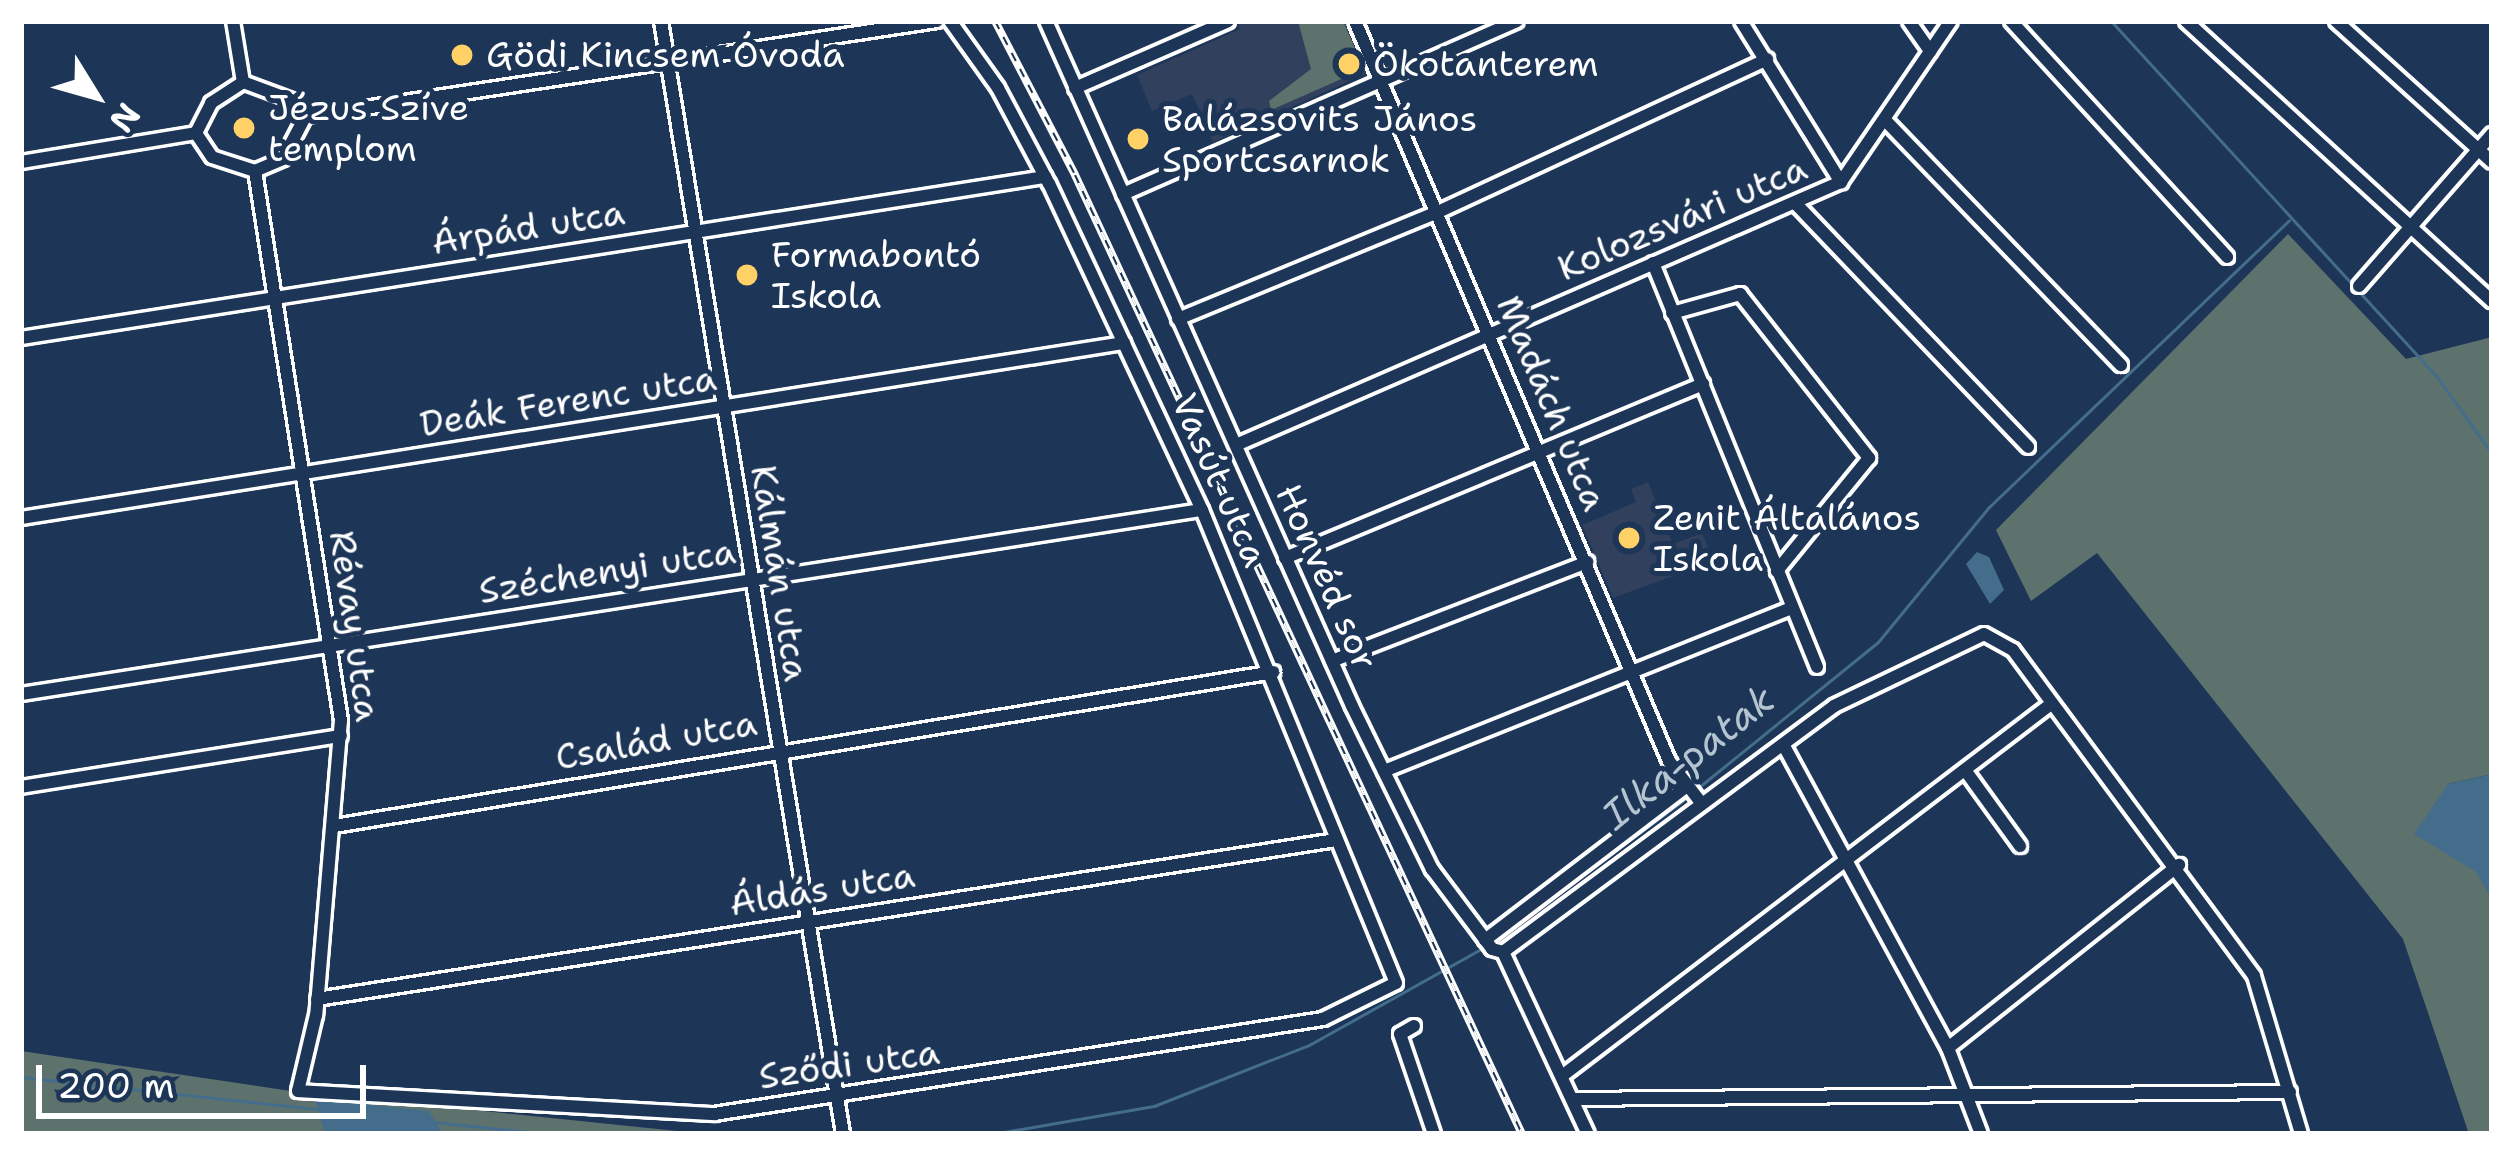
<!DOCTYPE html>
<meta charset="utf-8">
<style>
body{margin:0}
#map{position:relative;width:2513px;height:1155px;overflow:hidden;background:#1d3557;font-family:"Shantell Sans",sans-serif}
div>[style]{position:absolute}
.built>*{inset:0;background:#31415d}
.green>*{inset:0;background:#5e726d}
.water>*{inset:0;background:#446d8b}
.stream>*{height:3px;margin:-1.5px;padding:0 1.5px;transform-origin:1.5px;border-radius:1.5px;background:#446d8b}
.roads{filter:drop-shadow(3px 0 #fff) drop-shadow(-3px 0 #fff) drop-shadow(0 3px #fff) drop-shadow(0 -3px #fff)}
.minor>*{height:12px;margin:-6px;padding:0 6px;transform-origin:6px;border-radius:6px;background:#1d3557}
.rail>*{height:8px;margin-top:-4px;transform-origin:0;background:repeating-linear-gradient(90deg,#1d3557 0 9px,#fff 0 18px);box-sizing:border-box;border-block:3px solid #fff}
.dots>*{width:33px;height:33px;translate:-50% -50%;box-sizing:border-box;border:6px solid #1d3557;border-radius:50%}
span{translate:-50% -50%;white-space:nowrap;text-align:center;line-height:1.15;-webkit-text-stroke:10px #1d3557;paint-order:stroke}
.poi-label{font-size:36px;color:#fff}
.left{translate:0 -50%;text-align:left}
.street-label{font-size:36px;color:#fff}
.water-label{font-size:39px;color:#b4c5d1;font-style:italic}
.frame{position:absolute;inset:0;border:24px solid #fff;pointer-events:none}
.north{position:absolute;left:36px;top:36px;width:120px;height:120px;-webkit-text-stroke:9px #1d3557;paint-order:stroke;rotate:127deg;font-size:33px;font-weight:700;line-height:48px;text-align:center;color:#fff}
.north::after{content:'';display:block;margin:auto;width:42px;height:54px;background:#fff;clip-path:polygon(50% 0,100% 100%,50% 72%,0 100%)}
.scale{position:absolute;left:36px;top:1065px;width:330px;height:54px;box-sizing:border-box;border:6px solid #fff;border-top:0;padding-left:15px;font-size:36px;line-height:42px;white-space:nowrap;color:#fff;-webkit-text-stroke:9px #1d3557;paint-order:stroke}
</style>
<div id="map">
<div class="built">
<div style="clip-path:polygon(1237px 21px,1347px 21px,1370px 72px,1213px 142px,1192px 94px,1152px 111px,1137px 75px,1240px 29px)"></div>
<div style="clip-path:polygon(1648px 482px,1673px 544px,1702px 533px,1714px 561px,1613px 598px,1582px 525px,1636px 502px,1631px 489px)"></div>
</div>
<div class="green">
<div style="clip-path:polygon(1298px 21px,1343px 21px,1364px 69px,1271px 110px,1269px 101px,1311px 69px)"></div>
<div style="clip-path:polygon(2288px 234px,2406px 359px,2492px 337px,2492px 774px,2448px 784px,2492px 900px,2492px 1134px,2469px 1134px,2403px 939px,2097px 553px,2031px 601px,1996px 530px)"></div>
<div style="clip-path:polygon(21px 1051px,291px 1091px,706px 1134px,21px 1134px)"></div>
</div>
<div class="water">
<div style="clip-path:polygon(1977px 552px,1989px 557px,2004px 590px,1990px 604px,1966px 564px)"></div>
<div style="clip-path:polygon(2492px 774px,2492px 900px,2476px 872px,2414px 834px,2448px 784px)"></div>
<div style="clip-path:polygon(315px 1099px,429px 1111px,443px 1134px,325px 1134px)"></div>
</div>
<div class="stream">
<div style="left:2111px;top:21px;width:479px;rotate:47.5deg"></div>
<div style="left:2435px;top:374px;width:98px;rotate:54.5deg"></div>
<div style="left:1699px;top:787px;width:230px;rotate:-39deg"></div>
<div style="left:1878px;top:642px;width:175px;rotate:-50.6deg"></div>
<div style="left:1989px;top:507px;width:415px;rotate:-43.7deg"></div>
<div style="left:1492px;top:942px;width:249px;rotate:-36.5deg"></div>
<div style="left:21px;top:1077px;width:304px;rotate:6.2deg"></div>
<div style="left:434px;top:1122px;width:113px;rotate:6.1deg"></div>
<div style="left:992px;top:1134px;width:164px;rotate:-9.8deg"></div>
<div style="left:1154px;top:1106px;width:167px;rotate:-21.5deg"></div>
<div style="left:1309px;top:1045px;width:201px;rotate:-29.2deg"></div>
</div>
<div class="roads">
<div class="minor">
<div style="left:233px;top:21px;width:62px;rotate:80.7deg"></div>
<div style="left:661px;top:21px;width:1128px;rotate:80.71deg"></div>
<div style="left:1046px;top:21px;width:750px;rotate:65.93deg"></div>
<div style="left:1352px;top:706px;width:182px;rotate:63.9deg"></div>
<div style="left:1432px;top:869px;width:100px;rotate:53.1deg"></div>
<div style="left:1492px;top:949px;width:11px;rotate:15deg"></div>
<div style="left:1503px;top:952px;width:201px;rotate:65deg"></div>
<div style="left:1355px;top:21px;width:804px;rotate:67.01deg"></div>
<div style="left:1669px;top:761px;width:54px;rotate:52.5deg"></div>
<div style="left:1741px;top:21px;width:190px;rotate:58.2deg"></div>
<div style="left:1909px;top:21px;width:37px;rotate:55deg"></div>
<div style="left:2011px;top:21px;width:320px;rotate:47.5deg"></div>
<div style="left:2186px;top:21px;width:415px;rotate:42.5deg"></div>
<div style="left:2336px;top:21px;width:210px;rotate:42.1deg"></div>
<div style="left:243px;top:82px;width:54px;rotate:20.4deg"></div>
<div style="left:294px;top:101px;width:19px;rotate:55deg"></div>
<div style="left:305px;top:117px;width:47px;rotate:117.6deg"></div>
<div style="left:283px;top:159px;width:30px;rotate:157deg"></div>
<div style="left:255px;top:171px;width:45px;rotate:-162deg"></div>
<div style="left:212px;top:157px;width:29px;rotate:-124deg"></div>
<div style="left:196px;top:133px;width:34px;rotate:-63deg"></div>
<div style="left:211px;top:103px;width:38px;rotate:-33deg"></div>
<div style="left:1075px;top:88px;width:167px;rotate:-23.6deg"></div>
<div style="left:305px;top:117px;width:639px;rotate:-8.64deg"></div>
<div style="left:1886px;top:121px;width:339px;rotate:46.1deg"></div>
<div style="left:21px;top:162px;width:177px;rotate:-9.4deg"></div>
<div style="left:255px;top:171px;width:556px;rotate:81.1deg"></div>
<div style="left:341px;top:720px;width:296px;rotate:94.8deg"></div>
<div style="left:316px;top:1015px;width:78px;rotate:103.3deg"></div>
<div style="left:298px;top:1091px;width:417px;rotate:3.2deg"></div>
<div style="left:714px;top:1114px;width:616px;rotate:-8.87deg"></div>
<div style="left:1323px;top:1019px;width:81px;rotate:-26.3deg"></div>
<div style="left:1396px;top:983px;width:511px;rotate:-112.3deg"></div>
<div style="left:1202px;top:510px;width:360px;rotate:-115.1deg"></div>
<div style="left:1049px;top:184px;width:109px;rotate:-118deg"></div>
<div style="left:998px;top:88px;width:82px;rotate:-125.6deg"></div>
<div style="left:1123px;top:194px;width:430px;rotate:-23.7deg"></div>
<div style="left:1796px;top:204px;width:336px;rotate:46.3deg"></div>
<div style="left:1653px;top:263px;width:436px;rotate:67.9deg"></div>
<div style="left:2359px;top:286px;width:202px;rotate:-48.8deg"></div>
<div style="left:1672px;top:313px;width:71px;rotate:-15.6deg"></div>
<div style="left:1740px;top:294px;width:209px;rotate:51.8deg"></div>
<div style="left:1869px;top:458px;width:146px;rotate:129.2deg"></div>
<div style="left:1178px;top:319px;width:281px;rotate:-22.4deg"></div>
<div style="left:1438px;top:212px;width:363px;rotate:-24.9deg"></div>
<div style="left:21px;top:338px;width:1037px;rotate:-8.94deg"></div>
<div style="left:1236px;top:445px;width:660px;rotate:-23.5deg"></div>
<div style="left:1841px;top:182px;width:195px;rotate:-55.7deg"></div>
<div style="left:21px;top:518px;width:1117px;rotate:-9.02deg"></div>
<div style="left:1285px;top:558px;width:453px;rotate:-22.6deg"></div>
<div style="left:1332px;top:661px;width:274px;rotate:-21.2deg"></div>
<div style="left:21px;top:694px;width:1195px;rotate:-8.86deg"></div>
<div style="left:1784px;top:746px;width:344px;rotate:61.5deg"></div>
<div style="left:1948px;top:1048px;width:92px;rotate:69deg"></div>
<div style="left:1965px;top:770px;width:94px;rotate:54.1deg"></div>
<div style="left:1384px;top:771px;width:438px;rotate:-21.8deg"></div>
<div style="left:21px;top:787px;width:324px;rotate:-9.1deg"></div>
<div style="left:334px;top:826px;width:952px;rotate:-9.31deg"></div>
<div style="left:1485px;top:940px;width:254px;rotate:-37.3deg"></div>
<div style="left:1503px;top:952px;width:412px;rotate:-36.6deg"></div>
<div style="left:1834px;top:706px;width:166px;rotate:-25.6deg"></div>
<div style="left:1984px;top:634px;width:33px;rotate:29deg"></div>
<div style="left:2013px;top:650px;width:405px;rotate:53.5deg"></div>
<div style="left:2254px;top:976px;width:165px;rotate:73.4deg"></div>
<div style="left:317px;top:999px;width:1031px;rotate:-8.87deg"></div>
<div style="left:1414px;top:1026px;width:16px;rotate:150deg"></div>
<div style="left:1400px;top:1034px;width:106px;rotate:71.2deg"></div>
<div style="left:1948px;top:1048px;width:295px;rotate:-38.4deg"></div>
<div style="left:1562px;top:1076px;width:614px;rotate:-37.26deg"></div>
<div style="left:1572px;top:1099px;width:718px;rotate:-0.56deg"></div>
</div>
</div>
<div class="rail">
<div style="left:995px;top:21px;width:174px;rotate:62.5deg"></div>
<div style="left:1075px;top:175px;width:1058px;rotate:65.01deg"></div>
</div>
<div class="dots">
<div style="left:462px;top:55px;background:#ffd166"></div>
<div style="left:1349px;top:64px;background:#ffd166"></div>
<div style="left:244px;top:128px;background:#ffd166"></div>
<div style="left:1138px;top:139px;background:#ffd166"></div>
<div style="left:747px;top:275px;background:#ffd166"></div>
<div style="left:1629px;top:538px;background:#ffd166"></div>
</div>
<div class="poi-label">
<span class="left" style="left:486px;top:55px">Gödi Kincsem Óvoda</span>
<span class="left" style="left:1373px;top:64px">Ökotanterem</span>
<span class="left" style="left:268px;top:128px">Jézus Szíve<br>templom</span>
<span class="left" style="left:1162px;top:139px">Balázsovits János<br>Sportcsarnok</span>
<span class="left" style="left:771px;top:275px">Formabontó<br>Iskola</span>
<span class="left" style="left:1653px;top:538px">Zenit Általános<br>Iskola</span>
</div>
<div class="street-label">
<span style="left:1682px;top:218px;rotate:-23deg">Kolozsvári utca</span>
<span style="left:528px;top:227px;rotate:-9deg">Árpád utca</span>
<span style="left:568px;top:401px;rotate:-9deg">Deák Ferenc utca</span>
<span style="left:1552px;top:403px;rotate:67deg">Madách utca</span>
<span style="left:1220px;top:480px;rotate:66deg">Vasút utca</span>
<span style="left:607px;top:571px;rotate:-9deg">Széchenyi utca</span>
<span style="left:780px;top:573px;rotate:81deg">Kálmán utca</span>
<span style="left:1327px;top:577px;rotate:66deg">Honvéd sor</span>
<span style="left:355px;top:626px;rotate:82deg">Révay utca</span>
<span style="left:656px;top:740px;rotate:-10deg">Család utca</span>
<span style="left:822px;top:889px;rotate:-9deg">Áldás utca</span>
<span style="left:849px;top:1064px;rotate:-8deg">Sződi utca</span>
</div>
<div class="water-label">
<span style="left:1688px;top:757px;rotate:-38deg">Ilka-patak</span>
</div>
<div class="frame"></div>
<div class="north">N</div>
<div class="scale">200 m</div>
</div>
